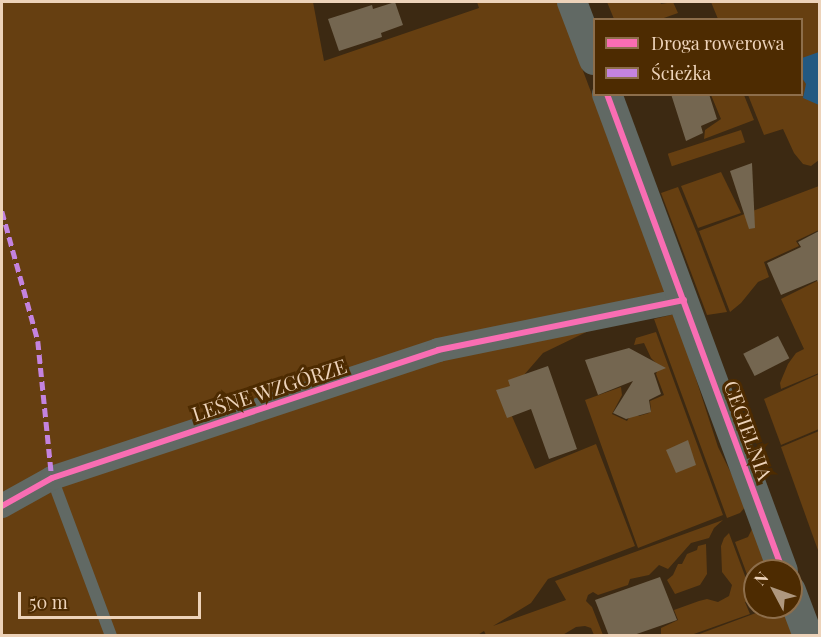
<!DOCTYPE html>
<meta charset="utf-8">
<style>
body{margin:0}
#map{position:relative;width:821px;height:637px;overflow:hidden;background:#3c2912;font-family:"Playfair Display",serif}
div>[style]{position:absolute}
.green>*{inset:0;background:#663f11;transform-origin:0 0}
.water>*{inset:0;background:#235981}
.building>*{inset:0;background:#746650;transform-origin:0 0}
.service>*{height:12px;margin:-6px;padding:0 6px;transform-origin:6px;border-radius:6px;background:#616964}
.minor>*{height:24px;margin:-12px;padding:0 12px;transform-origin:12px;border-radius:12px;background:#616964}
.tertiary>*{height:30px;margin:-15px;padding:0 15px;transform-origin:15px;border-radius:15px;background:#616964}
.quiet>*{height:4.5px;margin-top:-2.25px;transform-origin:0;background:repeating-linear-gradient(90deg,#c483df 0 9px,transparent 0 13.5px)}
.cycleway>*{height:6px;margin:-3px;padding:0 3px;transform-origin:3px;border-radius:3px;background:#f96db3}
span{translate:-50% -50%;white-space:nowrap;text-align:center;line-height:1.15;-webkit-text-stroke:6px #4d2b01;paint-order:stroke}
.street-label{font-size:20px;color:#edd3ba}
.frame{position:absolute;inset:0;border:3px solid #edd3ba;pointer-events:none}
.legend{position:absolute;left:593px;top:18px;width:210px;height:78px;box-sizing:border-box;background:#4d2b01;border:2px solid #8d6e4b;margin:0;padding:8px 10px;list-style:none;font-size:18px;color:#edd3ba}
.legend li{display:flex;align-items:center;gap:12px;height:30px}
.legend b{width:30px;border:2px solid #8d6e4b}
.north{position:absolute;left:743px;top:559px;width:60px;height:60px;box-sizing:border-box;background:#4d2b01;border:2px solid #8d6e4b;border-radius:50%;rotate:311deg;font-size:16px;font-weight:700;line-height:24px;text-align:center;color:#edd3ba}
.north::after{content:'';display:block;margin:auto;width:21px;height:27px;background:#af987f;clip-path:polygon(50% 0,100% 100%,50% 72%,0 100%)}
.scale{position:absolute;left:18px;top:592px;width:183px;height:27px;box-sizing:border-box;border:3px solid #edd3ba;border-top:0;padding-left:8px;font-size:18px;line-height:21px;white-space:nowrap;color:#edd3ba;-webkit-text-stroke:4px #4d2b01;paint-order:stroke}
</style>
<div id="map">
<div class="green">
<div style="clip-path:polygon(2px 2px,313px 2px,324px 61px,479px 8px,477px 2px,557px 2px,667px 293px,543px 353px,504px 398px,535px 469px,596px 444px,635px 546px,548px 579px,531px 603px,493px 626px,566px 600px,555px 581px,723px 520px,714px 528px,709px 538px,691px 543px,668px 569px,659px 565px,649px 575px,630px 579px,628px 585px,598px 595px,593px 592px,588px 595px,586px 601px,592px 607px,603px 635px,594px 635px,591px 628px,585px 626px,576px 627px,561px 636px,486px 635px,484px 631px,476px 636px,2px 635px)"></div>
<div style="clip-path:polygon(607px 2px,660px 2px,661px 4px,673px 2px,678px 13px,661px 19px,614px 19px)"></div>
<div style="clip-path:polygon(711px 2px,819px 2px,819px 160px,811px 166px,803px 164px,794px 153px,783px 129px,764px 135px,748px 95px,802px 94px,802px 20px,718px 19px)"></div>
<div style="clip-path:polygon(711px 95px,744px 95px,754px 120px,704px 139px,705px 130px,721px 119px)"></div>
<div style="left:741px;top:130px;width:13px;height:77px;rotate:72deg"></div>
<div style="clip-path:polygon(721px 172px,741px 213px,698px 228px,681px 186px)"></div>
<div style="clip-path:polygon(819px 186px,819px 230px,796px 241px,799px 246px,764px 262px,769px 277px,758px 282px,741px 303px,730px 312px,699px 231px)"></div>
<div style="clip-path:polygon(678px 187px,696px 231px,727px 312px,707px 315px,661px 193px)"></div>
<div style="clip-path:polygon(819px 280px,819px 373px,781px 389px,780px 383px,788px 364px,796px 353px,804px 349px,781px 299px)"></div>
<div style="clip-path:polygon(675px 314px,718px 447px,747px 505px,740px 513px,727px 518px,654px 319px)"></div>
<div style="clip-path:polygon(656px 332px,723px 515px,638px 548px,585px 400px,621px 387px,622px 395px,612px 414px,627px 421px,633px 411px,639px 416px,649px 413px,651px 410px,650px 401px,664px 395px,656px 374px,659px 366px,651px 358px,644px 343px,634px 345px,636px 338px)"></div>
<div style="clip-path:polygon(819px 374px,819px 429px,781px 445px,764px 399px)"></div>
<div style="clip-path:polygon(819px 431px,819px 553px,781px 447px)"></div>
<div style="clip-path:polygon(753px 527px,772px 571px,755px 571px,755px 596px,735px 542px,748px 537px)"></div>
<div style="clip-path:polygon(729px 533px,754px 600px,745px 602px,750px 614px,691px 635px,661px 635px,661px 628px,678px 620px,674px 610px,699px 601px,707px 599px,718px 602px,729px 596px,732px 585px,722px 572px,721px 546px,724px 538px)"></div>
<div style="clip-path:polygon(706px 544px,707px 574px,700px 585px,675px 594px,667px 580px,673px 575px,678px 564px,682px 564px,687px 554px,697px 550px,698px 546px)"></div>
<div style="clip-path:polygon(761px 607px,786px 607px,797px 635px,694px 636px,767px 609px,762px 610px)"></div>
</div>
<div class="water">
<div style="clip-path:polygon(819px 52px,820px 52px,819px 105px,803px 98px,806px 84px,802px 78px,802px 58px)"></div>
</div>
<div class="building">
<div style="clip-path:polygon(395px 2px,403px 25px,381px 33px,382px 37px,339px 51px,328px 19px,372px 5px,373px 9px)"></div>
<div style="clip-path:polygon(671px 94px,709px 94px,717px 119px,701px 126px,703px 133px,686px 141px)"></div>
<div style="clip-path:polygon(752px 163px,755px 228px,749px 229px,730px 171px)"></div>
<div style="clip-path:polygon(819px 231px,819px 285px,817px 280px,781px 295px,767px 263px,801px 247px,798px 242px)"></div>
<div style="left:778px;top:336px;width:25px;height:39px;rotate:63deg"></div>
<div style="clip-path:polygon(629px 348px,666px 368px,654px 373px,661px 394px,649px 400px,651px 412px,626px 419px,613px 413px,633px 381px,598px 395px,585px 360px)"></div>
<div style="clip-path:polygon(548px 366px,577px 449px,549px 459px,531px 409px,507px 418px,496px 390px,510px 386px,508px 380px)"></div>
<div style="clip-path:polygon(688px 440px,696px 465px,676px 473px,666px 450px)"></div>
<div style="clip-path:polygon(660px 577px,677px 620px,631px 636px,609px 636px,595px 600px)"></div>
</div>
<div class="service">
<div style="left:52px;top:478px;width:169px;rotate:69.5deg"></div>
</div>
<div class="minor">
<div style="left:2px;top:506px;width:57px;rotate:-29.2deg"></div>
<div style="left:52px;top:478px;width:407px;rotate:-18.3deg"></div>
<div style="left:438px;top:350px;width:251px;rotate:-11.5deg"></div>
</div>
<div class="tertiary">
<div style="left:572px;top:2px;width:62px;rotate:69.2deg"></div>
<div style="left:607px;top:94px;width:508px;rotate:69.75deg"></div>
<div style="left:791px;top:591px;width:48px;rotate:69.3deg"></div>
</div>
<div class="quiet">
<div style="left:2px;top:211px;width:135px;rotate:74.5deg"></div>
<div style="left:38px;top:341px;width:138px;rotate:84.2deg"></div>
</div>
<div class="cycleway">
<div style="left:607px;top:94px;width:508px;rotate:69.75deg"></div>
<div style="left:2px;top:506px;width:57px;rotate:-29.2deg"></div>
<div style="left:52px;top:478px;width:407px;rotate:-18.3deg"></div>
<div style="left:438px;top:350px;width:251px;rotate:-11.5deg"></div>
</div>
<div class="street-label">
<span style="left:269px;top:389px;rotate:-18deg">LEŚNE WZGÓRZE</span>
<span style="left:749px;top:430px;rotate:70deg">CEGIELNIA</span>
</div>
<div class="frame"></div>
<ul class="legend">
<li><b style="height:8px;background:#f96db3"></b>Droga rowerowa</li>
<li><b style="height:8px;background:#c483df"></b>Ścieżka</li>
</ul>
<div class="north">N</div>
<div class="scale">50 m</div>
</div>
